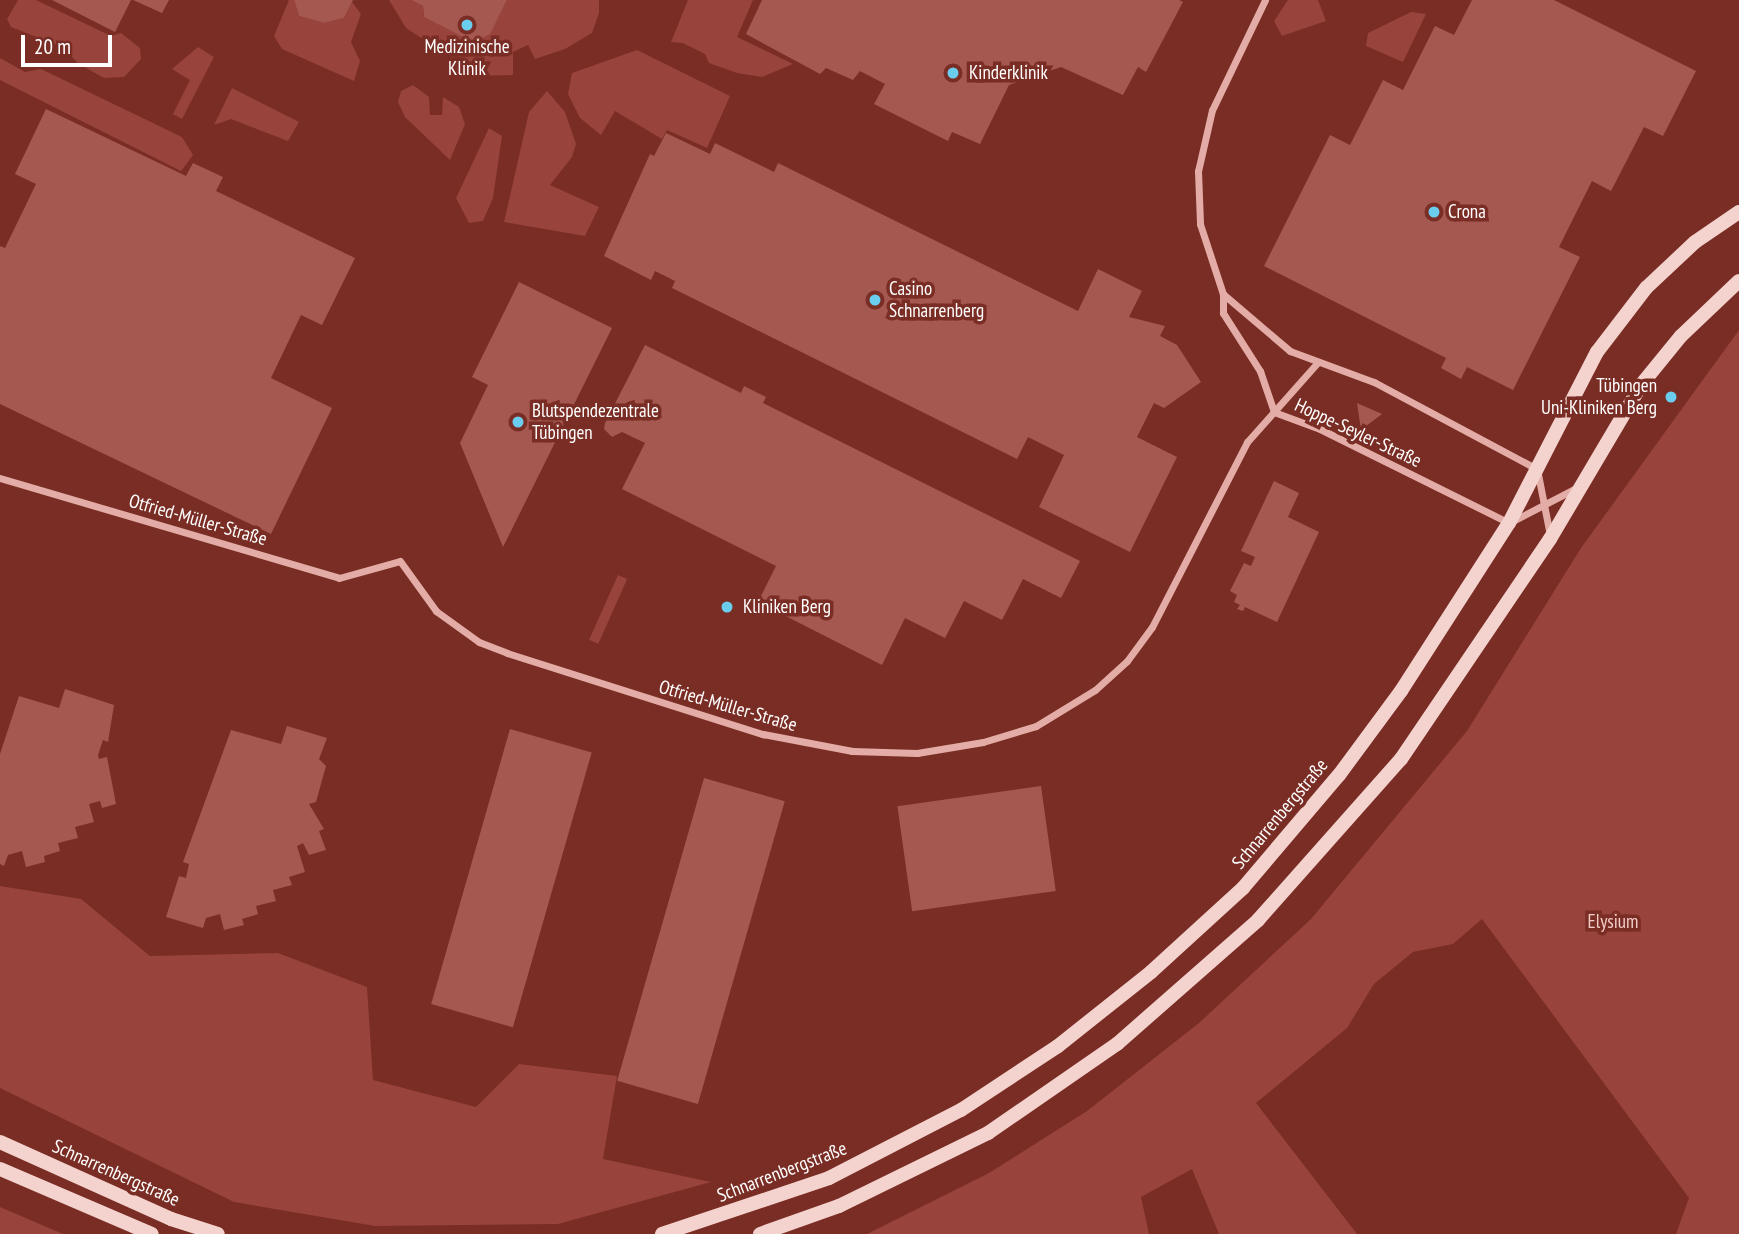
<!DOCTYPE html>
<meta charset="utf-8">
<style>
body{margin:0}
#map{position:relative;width:1739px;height:1234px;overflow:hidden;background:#792d24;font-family:"PT Sans Narrow",sans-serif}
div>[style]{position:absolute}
.green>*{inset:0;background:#98433b;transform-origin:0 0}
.building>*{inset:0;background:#a55850;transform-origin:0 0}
.street>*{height:7px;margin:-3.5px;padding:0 3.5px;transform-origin:3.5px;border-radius:3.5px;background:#e4aca6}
.secondary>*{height:14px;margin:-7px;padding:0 7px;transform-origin:7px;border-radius:7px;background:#f4d3cf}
.dots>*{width:19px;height:19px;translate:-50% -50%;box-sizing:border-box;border:4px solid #792d24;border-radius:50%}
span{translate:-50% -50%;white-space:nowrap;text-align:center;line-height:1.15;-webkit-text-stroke:7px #792d24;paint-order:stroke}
.poi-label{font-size:19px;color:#fff}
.left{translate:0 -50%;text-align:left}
.right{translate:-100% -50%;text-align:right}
.street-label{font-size:19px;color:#fff}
.park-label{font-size:19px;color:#f3cdc9}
.scale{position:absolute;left:21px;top:35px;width:91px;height:32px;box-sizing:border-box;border:4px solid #fff;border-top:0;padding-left:9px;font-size:21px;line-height:24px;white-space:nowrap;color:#fff;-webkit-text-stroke:5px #792d24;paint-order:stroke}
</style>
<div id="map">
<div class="green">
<div style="clip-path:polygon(18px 0,36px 0,111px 36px,121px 33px,140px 48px,141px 59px,124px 77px,104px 78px,79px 64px,62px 47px,11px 27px,7px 19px)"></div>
<div style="clip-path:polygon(289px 0,294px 0,299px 16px,324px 23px,344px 18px,352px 2px,361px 14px,351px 42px,360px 61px,354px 81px,282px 49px,274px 36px)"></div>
<div style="clip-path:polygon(389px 0,411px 0,423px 6px,424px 17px,473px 41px,490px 33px,507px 0,599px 0,599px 13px,592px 33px,565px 49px,535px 59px,528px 45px,513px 52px,513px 75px,480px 76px,406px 28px)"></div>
<div style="clip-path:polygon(688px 0,753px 0,737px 37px,793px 64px,762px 77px,737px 73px,709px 63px,705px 54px,683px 43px,671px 42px)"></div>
<div style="clip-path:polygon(1288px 0,1318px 0,1326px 21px,1282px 36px,1274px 21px)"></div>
<div style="clip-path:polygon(1411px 12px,1426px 14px,1403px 62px,1366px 46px,1368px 33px)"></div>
<div style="clip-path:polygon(198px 47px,214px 57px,182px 119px,173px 114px,190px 80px,172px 69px)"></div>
<div style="clip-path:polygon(637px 50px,730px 96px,707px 148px,667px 130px,662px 139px,615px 111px,601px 135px,580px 118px,568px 94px,572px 73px)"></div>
<div style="clip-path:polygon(0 58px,25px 72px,41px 69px,182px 137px,193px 155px,181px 171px,0 80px)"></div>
<div style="clip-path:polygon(413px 85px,429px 97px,430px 115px,442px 115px,443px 97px,459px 107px,465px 124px,450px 160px,405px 117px,398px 102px,401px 91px)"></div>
<div style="clip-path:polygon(232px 88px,299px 122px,288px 141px,231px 119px,214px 125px)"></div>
<div style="clip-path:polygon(547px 91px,565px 112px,576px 144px,572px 157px,550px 185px,599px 207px,585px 236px,504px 222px,529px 112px)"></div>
<div style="clip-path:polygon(489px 128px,502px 136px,493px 198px,483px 221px,469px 223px,456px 198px)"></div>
<div style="clip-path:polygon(1739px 330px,1739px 1234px,1676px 1234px,1689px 1198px,1482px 919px,1453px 944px,1413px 952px,1374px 984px,1347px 1028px,1256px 1103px,1357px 1234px,1219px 1234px,1192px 1169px,1141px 1197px,1149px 1234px,867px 1234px,989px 1173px,1087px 1111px,1199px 1023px,1311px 919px,1467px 731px,1581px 548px)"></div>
<div style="left:618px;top:575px;width:10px;height:71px;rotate:24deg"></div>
<div style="clip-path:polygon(0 886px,81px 899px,150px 956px,278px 953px,367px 987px,373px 1080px,476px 1107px,519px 1064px,617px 1076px,603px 1159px,711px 1182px,558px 1224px,375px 1226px,234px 1202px,0 1088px)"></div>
<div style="clip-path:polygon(0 1207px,63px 1234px,0 1234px)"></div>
</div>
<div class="building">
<div style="clip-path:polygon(52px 0,131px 0,115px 32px)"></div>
<div style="clip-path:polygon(133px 0,169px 0,162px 13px)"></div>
<div style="clip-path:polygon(294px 0,353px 0,344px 18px,324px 23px,299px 16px)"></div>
<div style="clip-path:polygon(411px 0,507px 0,490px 34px,473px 42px,424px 17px,423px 6px)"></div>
<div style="clip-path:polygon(762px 0,1179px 0,1183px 2px,1146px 72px,1138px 67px,1123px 95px,1061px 67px,1009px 85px,980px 144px,952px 132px,948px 141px,874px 104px,885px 84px,860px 71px,853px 80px,826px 68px,820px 74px,746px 34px)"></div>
<div style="clip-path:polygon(1472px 0,1554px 0,1696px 71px,1663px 136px,1644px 127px,1611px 191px,1592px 181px,1559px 247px,1580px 257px,1513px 390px,1467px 367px,1461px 379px,1441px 368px,1446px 358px,1264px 266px,1330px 135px,1350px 145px,1383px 80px,1403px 90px,1435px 26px,1454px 35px)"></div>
<div style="clip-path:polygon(46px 109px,186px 176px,193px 163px,223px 177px,216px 191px,355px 258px,322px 325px,301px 315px,271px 378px,332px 408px,271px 534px,0 404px,0 246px,5px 248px,36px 184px,15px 174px)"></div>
<div style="clip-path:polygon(666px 133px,710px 154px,715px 143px,774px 172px,778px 163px,1078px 311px,1098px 269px,1142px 291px,1129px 317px,1165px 326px,1160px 336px,1177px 345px,1201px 382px,1164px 408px,1154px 403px,1137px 437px,1177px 457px,1130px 552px,1039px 507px,1064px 455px,1028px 437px,1017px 459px,672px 288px,675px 281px,655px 271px,651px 280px,604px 256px,650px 154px,654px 156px)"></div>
<div style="clip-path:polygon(519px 282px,612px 328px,503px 547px,460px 443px,488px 385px,472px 377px)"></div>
<div style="clip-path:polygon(645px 345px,741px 393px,744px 386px,766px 397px,763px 403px,1080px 561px,1061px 598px,1023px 579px,1002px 620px,964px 601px,945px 638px,905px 618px,882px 665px,758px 602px,776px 566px,622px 489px,645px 443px,622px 432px,612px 437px,604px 429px,605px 423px)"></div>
<div style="clip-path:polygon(1357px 403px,1382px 414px,1361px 430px)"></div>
<div style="clip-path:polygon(1274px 481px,1299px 493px,1288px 517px,1319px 532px,1277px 622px,1245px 607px,1243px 611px,1237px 609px,1240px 605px,1234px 602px,1237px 595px,1230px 591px,1244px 563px,1251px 566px,1255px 557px,1241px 551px)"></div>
<div style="clip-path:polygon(65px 689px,114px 705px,108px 742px,103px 740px,98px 755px,99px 759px,107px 757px,116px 804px,102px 808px,100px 801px,89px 804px,94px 822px,75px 827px,78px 838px,58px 843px,60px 851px,44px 856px,45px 862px,26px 867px,22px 851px,8px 855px,4px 866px,0 864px,0 754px,19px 696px,59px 708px)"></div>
<div style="clip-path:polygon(287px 726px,327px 738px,319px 759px,326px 766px,316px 802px,309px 804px,324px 829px,319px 831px,326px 850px,309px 855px,303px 843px,297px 846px,305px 872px,289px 877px,292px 885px,273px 890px,276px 901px,256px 906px,258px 914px,242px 919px,244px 925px,224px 930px,220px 914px,206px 918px,203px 928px,166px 917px,179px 876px,186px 878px,189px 864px,183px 862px,231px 730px,281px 744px)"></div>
<div style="left:510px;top:729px;width:85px;height:286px;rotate:16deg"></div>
<div style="left:704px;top:778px;width:84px;height:315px;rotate:16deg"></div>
<div style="left:1041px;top:786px;width:106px;height:145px;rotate:82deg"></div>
</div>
<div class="street">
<div style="left:1265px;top:0;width:122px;rotate:115.7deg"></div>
<div style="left:1212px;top:110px;width:63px;rotate:102.9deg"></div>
<div style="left:1198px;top:171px;width:53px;rotate:87.8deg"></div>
<div style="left:1200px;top:224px;width:74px;rotate:71.8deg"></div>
<div style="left:1223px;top:294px;width:19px;rotate:90deg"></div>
<div style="left:1223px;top:313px;width:69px;rotate:57.5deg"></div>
<div style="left:1260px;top:371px;width:43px;rotate:71.1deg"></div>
<div style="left:1274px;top:412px;width:49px;rotate:20.3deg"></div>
<div style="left:1320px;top:429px;width:211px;rotate:26.4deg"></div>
<div style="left:1509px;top:523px;width:76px;rotate:-27.6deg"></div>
<div style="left:1223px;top:294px;width:88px;rotate:40.4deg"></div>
<div style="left:1290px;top:351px;width:90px;rotate:20.3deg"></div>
<div style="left:1374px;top:382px;width:185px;rotate:28.1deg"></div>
<div style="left:1537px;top:469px;width:67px;rotate:78.9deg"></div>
<div style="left:0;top:478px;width:353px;rotate:16.4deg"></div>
<div style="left:339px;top:578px;width:63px;rotate:-15.6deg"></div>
<div style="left:400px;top:561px;width:62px;rotate:54.2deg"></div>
<div style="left:436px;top:611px;width:53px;rotate:35.8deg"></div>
<div style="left:479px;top:642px;width:30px;rotate:21deg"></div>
<div style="left:507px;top:653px;width:269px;rotate:17.6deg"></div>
<div style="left:763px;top:734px;width:91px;rotate:10.8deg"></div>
<div style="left:852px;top:751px;width:65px;rotate:1.8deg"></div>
<div style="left:917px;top:753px;width:67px;rotate:-9.5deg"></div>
<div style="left:983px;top:742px;width:55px;rotate:-16.8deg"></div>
<div style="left:1036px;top:726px;width:69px;rotate:-31.4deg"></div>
<div style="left:1095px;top:690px;width:43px;rotate:-42.2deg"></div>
<div style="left:1127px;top:661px;width:42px;rotate:-53.7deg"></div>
<div style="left:1152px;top:627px;width:208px;rotate:-62.8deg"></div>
<div style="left:1247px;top:442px;width:107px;rotate:-48.4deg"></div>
</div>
<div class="secondary">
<div style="left:0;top:1142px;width:188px;rotate:24.2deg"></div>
<div style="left:171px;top:1219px;width:49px;rotate:17.7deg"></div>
<div style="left:0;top:1169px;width:165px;rotate:23.2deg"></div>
<div style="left:662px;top:1234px;width:176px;rotate:-18.5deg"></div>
<div style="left:829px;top:1178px;width:148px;rotate:-27.3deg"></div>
<div style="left:961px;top:1110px;width:116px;rotate:-33.4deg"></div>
<div style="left:1058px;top:1046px;width:119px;rotate:-38.5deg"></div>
<div style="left:1151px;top:972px;width:125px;rotate:-42.4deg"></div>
<div style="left:1243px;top:888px;width:148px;rotate:-49.7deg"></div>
<div style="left:1339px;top:775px;width:104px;rotate:-53.6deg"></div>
<div style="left:1401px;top:691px;width:200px;rotate:-57.3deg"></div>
<div style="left:1509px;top:523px;width:192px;rotate:-62.8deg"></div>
<div style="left:1597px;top:352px;width:81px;rotate:-52.6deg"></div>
<div style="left:1646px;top:288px;width:67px;rotate:-43.2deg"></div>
<div style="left:1695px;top:242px;width:53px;rotate:-34.3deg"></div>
<div style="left:760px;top:1234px;width:84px;rotate:-19.5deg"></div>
<div style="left:839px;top:1206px;width:166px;rotate:-26.1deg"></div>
<div style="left:988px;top:1133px;width:157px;rotate:-34.6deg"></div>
<div style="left:1117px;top:1044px;width:188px;rotate:-41.3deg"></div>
<div style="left:1258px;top:920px;width:215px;rotate:-48.4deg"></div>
<div style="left:1401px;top:759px;width:266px;rotate:-55.9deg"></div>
<div style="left:1550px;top:539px;width:179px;rotate:-59.4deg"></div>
<div style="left:1641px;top:385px;width:63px;rotate:-50.8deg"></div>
<div style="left:1681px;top:336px;width:80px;rotate:-43.5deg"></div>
</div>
<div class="dots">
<div style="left:467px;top:25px;background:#6acdee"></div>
<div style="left:953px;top:73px;background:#6acdee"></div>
<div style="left:1434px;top:212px;background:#6acdee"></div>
<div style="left:875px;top:300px;background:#6acdee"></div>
<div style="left:1671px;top:397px;background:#6acdee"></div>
<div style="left:518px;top:422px;background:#6acdee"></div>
<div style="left:727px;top:607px;background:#6acdee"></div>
</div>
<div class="poi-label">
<span style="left:467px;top:58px">Medizinische<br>Klinik</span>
<span class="left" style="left:969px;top:73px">Kinderklinik</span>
<span class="left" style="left:1448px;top:212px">Crona</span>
<span class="left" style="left:889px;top:300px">Casino<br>Schnarrenberg</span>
<span class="right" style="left:1657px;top:397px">Tübingen<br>Uni-Kliniken Berg</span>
<span class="left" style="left:532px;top:422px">Blutspendezentrale<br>Tübingen</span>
<span class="left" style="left:743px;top:607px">Kliniken Berg</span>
</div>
<div class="street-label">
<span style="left:1358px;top:433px;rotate:25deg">Hoppe-Seyler-Straße</span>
<span style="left:198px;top:520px;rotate:16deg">Otfried-Müller-Straße</span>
<span style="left:728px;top:706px;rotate:16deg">Otfried-Müller-Straße</span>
<span style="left:1280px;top:814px;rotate:-50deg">Schnarrenbergstraße</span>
<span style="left:782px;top:1172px;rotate:-21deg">Schnarrenbergstraße</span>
<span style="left:116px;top:1173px;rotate:24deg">Schnarrenbergstraße</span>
</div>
<div class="park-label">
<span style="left:1613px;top:922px">Elysium</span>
</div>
<div class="scale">20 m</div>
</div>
